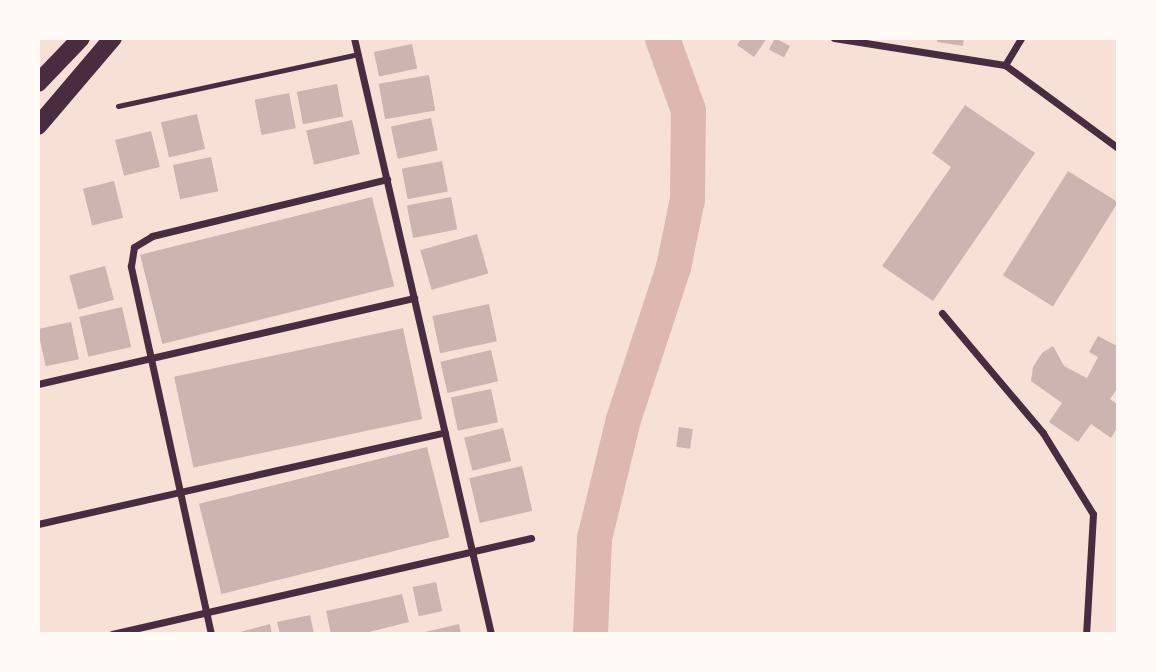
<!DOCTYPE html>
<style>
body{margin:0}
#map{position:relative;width:1156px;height:672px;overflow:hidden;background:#f7e1d7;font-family:Rubik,sans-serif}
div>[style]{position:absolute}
.river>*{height:35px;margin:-17.5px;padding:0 17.5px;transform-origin:17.5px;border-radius:17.5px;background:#dcb8b0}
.building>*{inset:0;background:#ccb4b1;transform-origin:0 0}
.service>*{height:5px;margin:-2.5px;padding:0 2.5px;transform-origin:2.5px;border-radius:2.5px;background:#4a2c40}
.minor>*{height:7px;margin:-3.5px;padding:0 3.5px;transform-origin:3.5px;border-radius:3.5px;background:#4a2c40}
.trunk>*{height:18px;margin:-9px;padding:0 9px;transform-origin:9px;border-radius:9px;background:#4a2c40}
span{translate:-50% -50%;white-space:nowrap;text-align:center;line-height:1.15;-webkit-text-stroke:5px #fffaf5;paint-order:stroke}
.frame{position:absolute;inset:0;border:40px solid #fffaf5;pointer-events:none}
</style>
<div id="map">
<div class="river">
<div style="left:590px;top:634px;width:96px;rotate:-87.6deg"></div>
<div style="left:594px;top:538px;width:122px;rotate:-76.3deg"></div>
<div style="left:623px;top:419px;width:160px;rotate:-71.8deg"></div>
<div style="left:673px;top:267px;width:69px;rotate:-78.4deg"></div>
<div style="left:687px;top:199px;width:89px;rotate:-89.4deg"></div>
<div style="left:688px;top:110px;width:77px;rotate:-109.9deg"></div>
</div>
<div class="building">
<div style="clip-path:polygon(742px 38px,767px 38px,754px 57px,737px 45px)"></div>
<div style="left:775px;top:38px;width:17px;height:13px;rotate:28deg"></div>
<div style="clip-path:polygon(938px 38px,964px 38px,963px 46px,937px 42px)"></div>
<div style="left:412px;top:44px;width:25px;height:39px;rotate:78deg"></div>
<div style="left:429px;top:75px;width:36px;height:51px;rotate:80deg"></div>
<div style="left:337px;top:84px;width:33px;height:41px;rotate:79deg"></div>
<div style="left:289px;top:93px;width:36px;height:35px;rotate:79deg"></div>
<div style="clip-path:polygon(965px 105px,1035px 153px,933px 301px,882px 266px,951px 167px,932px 153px)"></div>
<div style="left:197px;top:114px;width:36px;height:37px;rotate:77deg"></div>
<div style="left:431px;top:118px;width:33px;height:41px;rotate:78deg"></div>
<div style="left:352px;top:120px;width:35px;height:47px;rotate:77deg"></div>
<div style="left:151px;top:131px;width:37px;height:37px;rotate:76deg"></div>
<div style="left:211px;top:157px;width:35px;height:39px;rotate:78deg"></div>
<div style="left:442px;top:161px;width:31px;height:41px;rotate:79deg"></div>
<div style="left:1068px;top:171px;width:59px;height:123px;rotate:32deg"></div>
<div style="left:114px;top:181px;width:38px;height:32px;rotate:76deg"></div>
<div style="left:372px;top:197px;width:92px;height:239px;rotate:76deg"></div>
<div style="left:451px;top:197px;width:33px;height:45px;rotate:79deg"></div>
<div style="left:477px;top:234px;width:41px;height:59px;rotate:74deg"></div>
<div style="left:105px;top:266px;width:35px;height:37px;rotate:75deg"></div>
<div style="left:489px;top:304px;width:38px;height:58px;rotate:78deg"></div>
<div style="left:122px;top:307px;width:41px;height:44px;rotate:77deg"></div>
<div style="left:71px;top:322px;width:38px;height:34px;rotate:78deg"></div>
<div style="left:403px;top:328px;width:93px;height:234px;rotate:78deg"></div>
<div style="clip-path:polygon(1098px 336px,1117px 346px,1117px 389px,1110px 399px,1117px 404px,1117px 428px,1111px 438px,1091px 424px,1078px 442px,1049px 422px,1062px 403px,1031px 381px,1033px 367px,1042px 353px,1053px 346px,1064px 366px,1087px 378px,1098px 357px,1089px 352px)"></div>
<div style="left:491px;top:350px;width:32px;height:52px;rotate:77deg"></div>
<div style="left:491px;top:389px;width:34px;height:41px;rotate:78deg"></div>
<div style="left:679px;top:427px;width:14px;height:20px;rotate:8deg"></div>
<div style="left:503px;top:428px;width:34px;height:40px;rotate:76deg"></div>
<div style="left:427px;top:447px;width:93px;height:235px;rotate:76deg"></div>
<div style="left:522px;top:466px;width:46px;height:54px;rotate:77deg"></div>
<div style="left:436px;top:582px;width:30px;height:24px;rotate:78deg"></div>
<div style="clip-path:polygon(402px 594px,409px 622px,361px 634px,331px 634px,326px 611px)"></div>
<div style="clip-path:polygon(310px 615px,314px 634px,280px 634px,277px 622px)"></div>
<div style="clip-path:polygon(270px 624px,272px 634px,236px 634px,236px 633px)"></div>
<div style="clip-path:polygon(459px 624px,461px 634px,426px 634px,425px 632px)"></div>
</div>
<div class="service">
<div style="left:118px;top:106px;width:246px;rotate:-12.2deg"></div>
</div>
<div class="minor">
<div style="left:354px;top:38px;width:612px;rotate:77.05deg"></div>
<div style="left:834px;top:38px;width:173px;rotate:9deg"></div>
<div style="left:1005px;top:65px;width:140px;rotate:36.3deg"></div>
<div style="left:1005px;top:65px;width:31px;rotate:-59deg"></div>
<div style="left:942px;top:313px;width:157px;rotate:49.9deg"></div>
<div style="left:1043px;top:433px;width:95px;rotate:58.3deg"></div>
<div style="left:1093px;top:514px;width:120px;rotate:93.3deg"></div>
<div style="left:38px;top:384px;width:386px;rotate:-12.9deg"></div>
<div style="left:38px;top:524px;width:417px;rotate:-12.7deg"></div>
<div style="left:112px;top:634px;width:430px;rotate:-12.9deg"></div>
<div style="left:211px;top:634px;width:377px;rotate:-102.3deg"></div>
<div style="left:131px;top:266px;width:19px;rotate:-81deg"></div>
<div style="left:134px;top:247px;width:21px;rotate:-31deg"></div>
<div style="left:152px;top:236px;width:242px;rotate:-13.6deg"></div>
</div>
<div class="trunk">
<div style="left:38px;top:83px;width:62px;rotate:-46.3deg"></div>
<div style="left:38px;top:126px;width:116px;rotate:-49.6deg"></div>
</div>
<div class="frame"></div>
</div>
